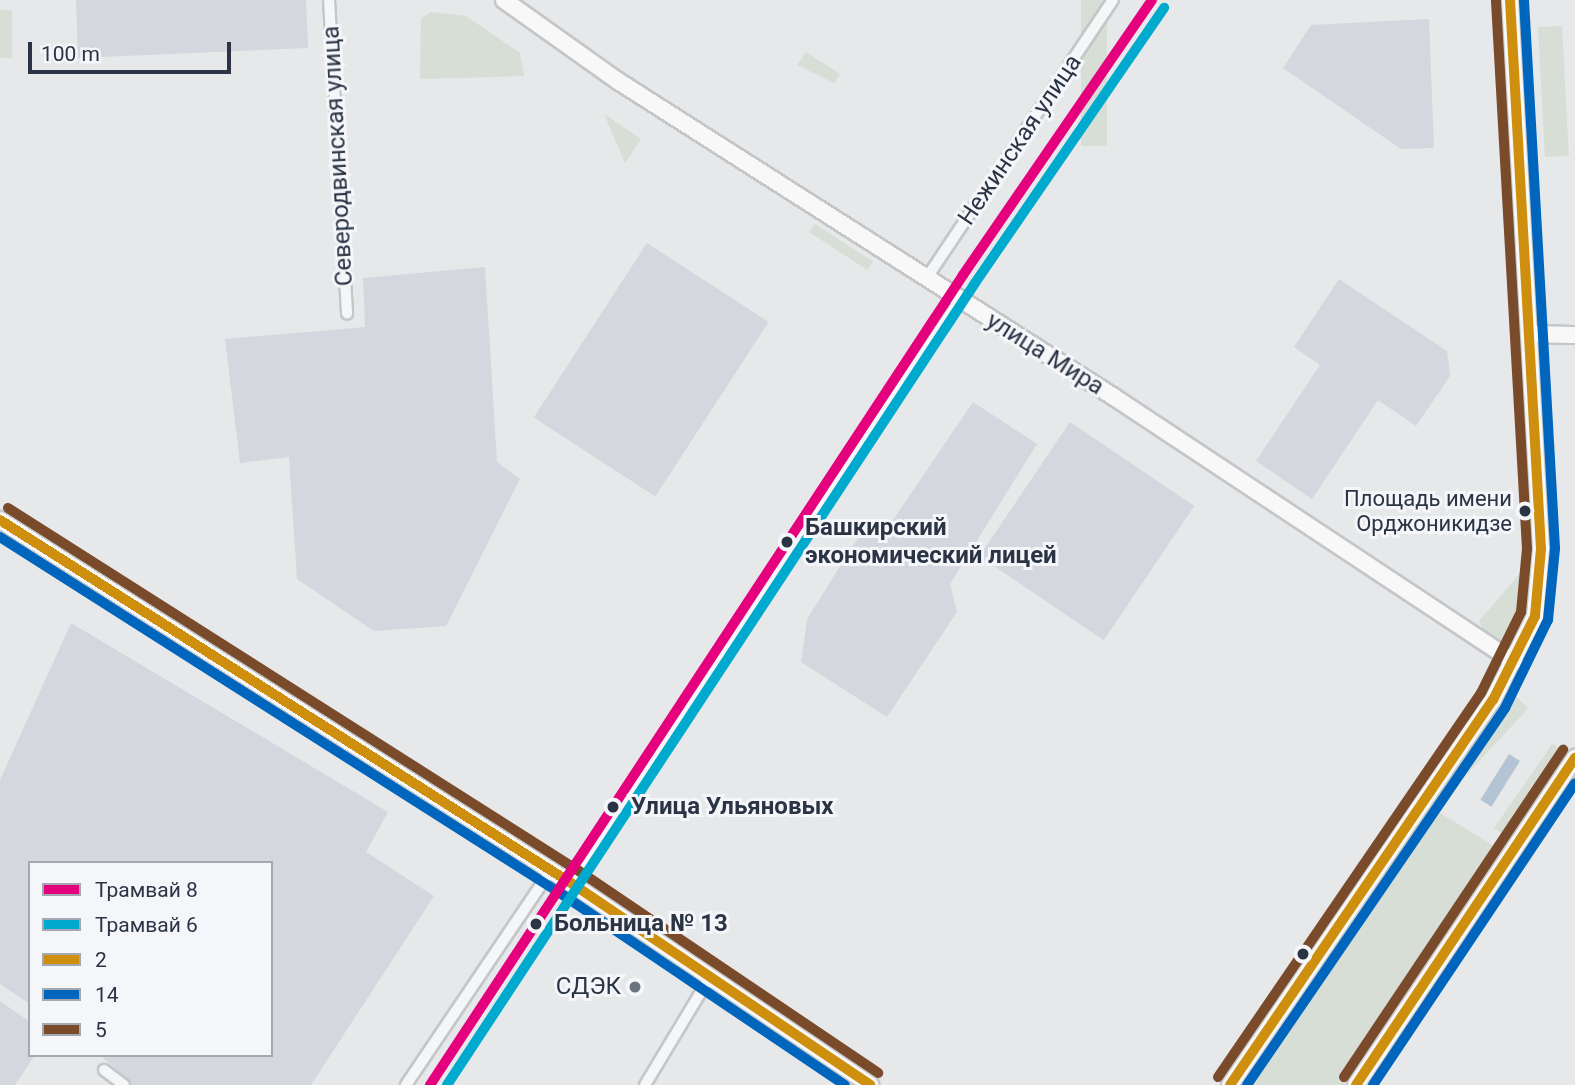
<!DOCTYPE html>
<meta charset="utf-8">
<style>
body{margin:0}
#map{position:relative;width:1575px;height:1085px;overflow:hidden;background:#e6e8ea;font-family:Roboto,sans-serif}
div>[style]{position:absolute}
.built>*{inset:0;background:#d4d7dd;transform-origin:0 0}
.green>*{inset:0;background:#d6ded6;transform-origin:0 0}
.water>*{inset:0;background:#b4c4d5;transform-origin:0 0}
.roads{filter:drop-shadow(2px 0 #c4c6c8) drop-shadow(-2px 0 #c4c6c8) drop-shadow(0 2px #c4c6c8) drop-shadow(0 -2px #c4c6c8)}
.street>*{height:10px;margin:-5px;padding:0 5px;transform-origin:5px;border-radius:5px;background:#f5f6f7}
.secondary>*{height:16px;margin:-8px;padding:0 8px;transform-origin:8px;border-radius:8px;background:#f8f8f8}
.bus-1>*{height:10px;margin:-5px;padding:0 5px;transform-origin:5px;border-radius:5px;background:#ce8f0e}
.bus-2>*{height:10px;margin:-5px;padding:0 5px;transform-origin:5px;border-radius:5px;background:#0065bd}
.bus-3>*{height:10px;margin:-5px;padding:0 5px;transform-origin:5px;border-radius:5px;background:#7a4b2a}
.tram-1>*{height:10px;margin:-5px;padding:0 5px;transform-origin:5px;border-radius:5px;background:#e5007d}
.tram-2>*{height:10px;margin:-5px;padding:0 5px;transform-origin:5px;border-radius:5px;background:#00a9ce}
.dots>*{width:19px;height:19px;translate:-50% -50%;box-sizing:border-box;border:4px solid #f4f6f9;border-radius:50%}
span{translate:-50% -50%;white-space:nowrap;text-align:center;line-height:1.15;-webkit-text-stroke:6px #f4f6f9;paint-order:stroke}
.bus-label{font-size:22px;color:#2b3445}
.right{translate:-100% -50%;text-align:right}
.street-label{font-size:24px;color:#2b3445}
.stop-label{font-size:24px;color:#2b3445;font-weight:700}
.left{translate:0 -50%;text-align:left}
.poi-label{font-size:24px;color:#2b3445}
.legend{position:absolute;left:28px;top:861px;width:245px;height:196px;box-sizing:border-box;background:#f4f6f9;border:2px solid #a4a8b1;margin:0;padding:9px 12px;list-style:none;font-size:21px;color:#2b3445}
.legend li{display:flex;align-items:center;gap:14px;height:35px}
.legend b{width:35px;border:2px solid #a4a8b1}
.scale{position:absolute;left:28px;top:42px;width:203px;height:32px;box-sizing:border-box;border:4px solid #2b3445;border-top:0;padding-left:9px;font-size:21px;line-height:24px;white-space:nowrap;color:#2b3445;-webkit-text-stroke:5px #f4f6f9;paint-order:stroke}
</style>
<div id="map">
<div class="built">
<div style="clip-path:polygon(76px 0,306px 0,308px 48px,78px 58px)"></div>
<div style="clip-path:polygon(1429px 19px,1434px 148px,1401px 149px,1283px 68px,1311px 25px)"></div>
<div style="left:647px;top:243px;width:145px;height:208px;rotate:33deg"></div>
<div style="clip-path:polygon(485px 267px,497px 462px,520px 479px,446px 626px,374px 631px,297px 579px,289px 457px,240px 463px,225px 339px,365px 327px,363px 278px)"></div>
<div style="clip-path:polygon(1339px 279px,1447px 351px,1450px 376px,1416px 426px,1378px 400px,1312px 499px,1256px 461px,1320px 365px,1294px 347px)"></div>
<div style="clip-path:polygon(973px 402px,1037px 444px,950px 584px,957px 612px,887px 717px,801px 662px,807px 619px,863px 530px,893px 520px)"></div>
<div style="left:1070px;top:422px;width:150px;height:162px;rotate:34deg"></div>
<div style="clip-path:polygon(71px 623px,388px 812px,366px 852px,434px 896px,311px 1085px,118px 1085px,118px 1071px,100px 1055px,271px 1055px,271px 863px,30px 863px,30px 1004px,0 984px,0 780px)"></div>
<div style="clip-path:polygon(0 1001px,30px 1022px,30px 1055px,35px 1055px,15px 1085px,0 1085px)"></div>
</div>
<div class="green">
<div style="left:1081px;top:0;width:26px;height:146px"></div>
<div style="left:0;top:10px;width:12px;height:48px"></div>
<div style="clip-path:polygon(431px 12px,466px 16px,520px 53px,524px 76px,420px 79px,421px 18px)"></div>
<div style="left:1562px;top:26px;width:130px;height:24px;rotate:87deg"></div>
<div style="clip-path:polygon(806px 52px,840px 74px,834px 83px,797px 65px)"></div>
<div style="clip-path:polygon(604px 114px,641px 139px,625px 163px)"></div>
<div style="left:815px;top:224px;width:69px;height:10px;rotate:33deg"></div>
<div style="clip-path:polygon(1542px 353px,1547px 353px,1556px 532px,1550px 532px)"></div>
<div style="clip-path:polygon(1523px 570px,1532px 585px,1514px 652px,1487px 638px,1479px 621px)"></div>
<div style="left:1513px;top:694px;width:21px;height:129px;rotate:43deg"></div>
<div style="clip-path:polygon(1553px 743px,1565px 756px,1510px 840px,1494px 828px)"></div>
<div style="clip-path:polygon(1425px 804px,1505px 853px,1348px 1085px,1245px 1085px)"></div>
</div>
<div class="water">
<div style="left:1509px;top:754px;width:13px;height:54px;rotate:32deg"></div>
</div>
<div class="roads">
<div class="street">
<div style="left:329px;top:0;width:314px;rotate:86.7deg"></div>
<div style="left:926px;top:279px;width:336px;rotate:-56.2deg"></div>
<div style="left:571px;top:883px;width:699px;rotate:-56.31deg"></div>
<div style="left:104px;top:1070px;width:25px;rotate:37deg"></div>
<div style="left:406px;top:1085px;width:259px;rotate:-56deg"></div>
<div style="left:645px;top:1085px;width:126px;rotate:-59deg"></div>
</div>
<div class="secondary">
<div style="left:504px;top:0;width:140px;rotate:35.4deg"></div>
<div style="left:618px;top:81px;width:588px;rotate:32.5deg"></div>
<div style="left:1114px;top:397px;width:480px;rotate:33.5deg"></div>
<div style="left:1530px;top:334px;width:45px;rotate:1.3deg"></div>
<div style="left:0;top:520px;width:677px;rotate:32.45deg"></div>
<div style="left:571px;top:883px;width:361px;rotate:34deg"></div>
<div style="left:1230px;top:1085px;width:466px;rotate:-55.7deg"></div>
<div style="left:1493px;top:700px;width:94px;rotate:-63.4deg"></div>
<div style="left:1535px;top:616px;width:67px;rotate:-84.9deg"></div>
<div style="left:1541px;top:549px;width:550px;rotate:-93.23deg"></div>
<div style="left:1356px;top:1085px;width:394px;rotate:-56.2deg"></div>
</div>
</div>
<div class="bus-1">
<div style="left:0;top:520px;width:677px;rotate:32.45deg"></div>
<div style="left:571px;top:883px;width:361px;rotate:34deg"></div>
<div style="left:1230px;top:1085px;width:466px;rotate:-55.7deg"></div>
<div style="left:1493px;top:700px;width:94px;rotate:-63.4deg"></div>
<div style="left:1535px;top:616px;width:67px;rotate:-84.9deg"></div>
<div style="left:1541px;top:549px;width:550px;rotate:-93.23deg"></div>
<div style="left:1356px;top:1085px;width:394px;rotate:-56.2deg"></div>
</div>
<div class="bus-2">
<div style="left:0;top:537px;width:667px;rotate:32.45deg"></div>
<div style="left:563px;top:895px;width:340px;rotate:34deg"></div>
<div style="left:1247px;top:1085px;width:457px;rotate:-55.6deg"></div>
<div style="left:1505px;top:708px;width:98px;rotate:-64deg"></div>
<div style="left:1548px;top:620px;width:72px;rotate:-84.4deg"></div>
<div style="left:1555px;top:548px;width:549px;rotate:-93.24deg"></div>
<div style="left:1373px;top:1085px;width:363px;rotate:-56.2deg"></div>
</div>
<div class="bus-3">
<div style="left:8px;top:508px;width:677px;rotate:32.45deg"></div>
<div style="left:579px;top:871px;width:361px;rotate:34deg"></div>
<div style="left:1218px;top:1077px;width:465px;rotate:-55.6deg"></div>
<div style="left:1481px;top:693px;width:90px;rotate:-63.7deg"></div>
<div style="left:1521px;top:612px;width:63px;rotate:-84.6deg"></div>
<div style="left:1527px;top:549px;width:549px;rotate:-93.24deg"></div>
<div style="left:1344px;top:1077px;width:394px;rotate:-56.2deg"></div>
</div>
<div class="tram-1">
<div style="left:430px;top:1085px;width:970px;rotate:-56.65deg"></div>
<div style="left:963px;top:275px;width:334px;rotate:-55.5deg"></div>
</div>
<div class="tram-2">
<div style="left:447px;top:1085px;width:960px;rotate:-56.64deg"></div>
<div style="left:975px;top:283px;width:334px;rotate:-55.5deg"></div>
</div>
<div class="dots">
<div style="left:1525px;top:511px;background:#2b3445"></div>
<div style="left:787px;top:542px;background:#2b3445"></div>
<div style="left:613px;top:807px;background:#2b3445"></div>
<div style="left:536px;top:924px;background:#2b3445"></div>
<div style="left:1303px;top:954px;background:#2b3445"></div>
<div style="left:635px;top:987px;background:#6c737f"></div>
</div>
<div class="bus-label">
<span class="right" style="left:1512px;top:511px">Площадь имени<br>Орджоникидзе</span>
</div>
<div class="street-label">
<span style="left:1020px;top:140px;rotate:-56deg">Нежинская улица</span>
<span style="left:338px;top:156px;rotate:-93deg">Северодвинская улица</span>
<span style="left:1045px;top:354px;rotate:32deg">улица Мира</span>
</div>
<div class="stop-label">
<span class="left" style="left:805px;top:542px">Башкирский<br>экономический лицей</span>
<span class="left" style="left:631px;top:807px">Улица Ульяновых</span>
<span class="left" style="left:554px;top:924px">Больница № 13</span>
</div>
<div class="poi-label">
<span class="right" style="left:621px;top:987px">СДЭК</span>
</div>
<ul class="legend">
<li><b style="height:9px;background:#e5007d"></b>Трамвай 8</li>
<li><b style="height:9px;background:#00a9ce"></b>Трамвай 6</li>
<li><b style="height:9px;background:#ce8f0e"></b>2</li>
<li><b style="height:9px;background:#0065bd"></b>14</li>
<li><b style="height:9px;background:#7a4b2a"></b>5</li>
</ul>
<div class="scale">100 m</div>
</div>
